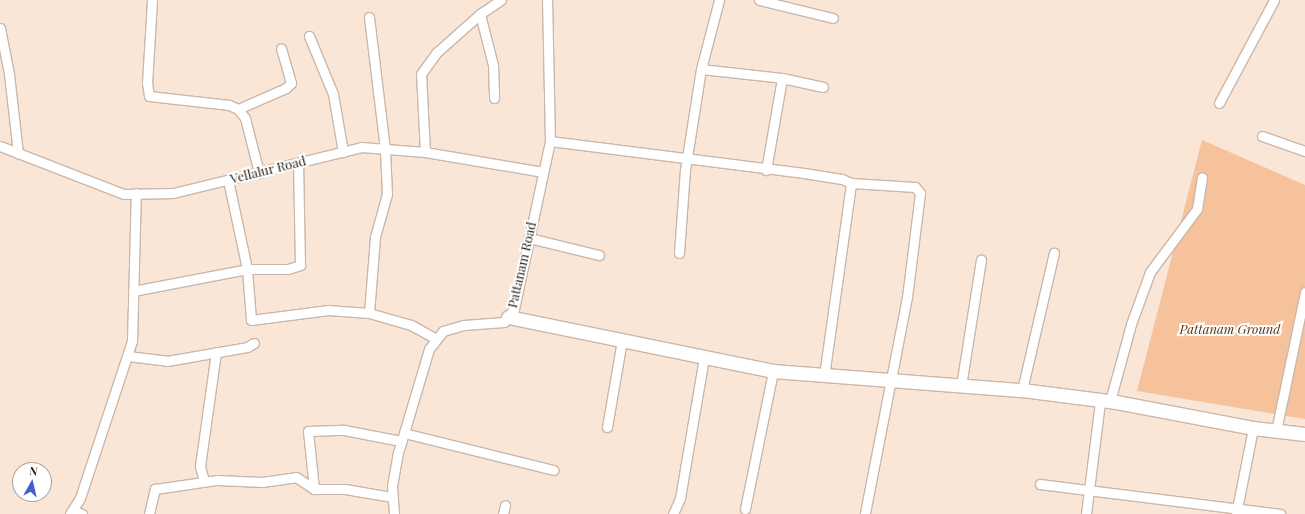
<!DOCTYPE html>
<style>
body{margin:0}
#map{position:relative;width:1305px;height:514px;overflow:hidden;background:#fae6d7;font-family:"Playfair Display",serif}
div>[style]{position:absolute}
.green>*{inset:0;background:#f5c29c}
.roads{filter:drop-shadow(1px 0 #cab7a9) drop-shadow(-1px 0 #cab7a9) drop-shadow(0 1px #cab7a9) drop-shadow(0 -1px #cab7a9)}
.street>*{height:9px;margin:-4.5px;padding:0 4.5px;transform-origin:4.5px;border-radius:4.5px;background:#fff}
.secondary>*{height:13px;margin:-6.5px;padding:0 6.5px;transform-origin:6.5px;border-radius:6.5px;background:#fff}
span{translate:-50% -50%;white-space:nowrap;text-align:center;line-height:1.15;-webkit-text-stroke:4px #fff;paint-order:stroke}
.street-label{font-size:13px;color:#211a14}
.park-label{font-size:13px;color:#5c320a;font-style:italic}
.north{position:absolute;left:12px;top:462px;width:40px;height:40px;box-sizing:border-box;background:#fff;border:1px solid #a6a3a1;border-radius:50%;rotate:8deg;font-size:11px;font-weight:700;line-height:16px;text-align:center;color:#211a14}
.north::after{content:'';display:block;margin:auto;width:14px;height:18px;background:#425ed1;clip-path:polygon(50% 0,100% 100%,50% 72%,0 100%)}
</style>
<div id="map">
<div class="green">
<div style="clip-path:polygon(1202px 140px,1305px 185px,1305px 419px,1137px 391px)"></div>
</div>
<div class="roads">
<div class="street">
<div style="left:152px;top:0;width:83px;rotate:93.4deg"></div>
<div style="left:147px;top:83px;width:13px;rotate:81deg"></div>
<div style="left:149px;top:96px;width:81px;rotate:6.4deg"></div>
<div style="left:229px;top:105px;width:10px;rotate:24deg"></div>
<div style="left:238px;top:109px;width:11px;rotate:52deg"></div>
<div style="left:245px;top:118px;width:57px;rotate:75.7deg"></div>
<div style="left:759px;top:0;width:76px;rotate:13.7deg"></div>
<div style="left:480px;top:14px;width:53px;rotate:75.7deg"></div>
<div style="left:493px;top:65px;width:33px;rotate:88deg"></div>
<div style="left:369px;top:17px;width:133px;rotate:83.1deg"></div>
<div style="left:385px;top:149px;width:45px;rotate:87.5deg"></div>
<div style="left:387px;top:194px;width:45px;rotate:105.6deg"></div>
<div style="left:375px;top:237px;width:76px;rotate:94.5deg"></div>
<div style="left:0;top:28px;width:47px;rotate:78.9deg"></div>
<div style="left:9px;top:74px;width:80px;rotate:83.5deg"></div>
<div style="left:309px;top:36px;width:63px;rotate:67.5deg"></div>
<div style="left:333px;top:94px;width:59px;rotate:80.2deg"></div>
<div style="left:701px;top:69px;width:81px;rotate:6.3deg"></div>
<div style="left:782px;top:78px;width:42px;rotate:12.4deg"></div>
<div style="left:1219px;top:103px;width:117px;rotate:-61.9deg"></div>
<div style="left:238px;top:109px;width:52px;rotate:-23.6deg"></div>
<div style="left:286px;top:88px;width:7px;rotate:-45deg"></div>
<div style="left:291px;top:83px;width:36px;rotate:-106deg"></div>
<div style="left:1262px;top:136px;width:46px;rotate:19.2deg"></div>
<div style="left:550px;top:141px;width:256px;rotate:7.2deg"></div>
<div style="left:804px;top:173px;width:38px;rotate:9deg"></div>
<div style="left:842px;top:179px;width:10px;rotate:24deg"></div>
<div style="left:851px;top:183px;width:64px;rotate:3.6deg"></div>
<div style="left:915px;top:187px;width:8px;rotate:50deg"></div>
<div style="left:920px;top:193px;width:105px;rotate:97.1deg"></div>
<div style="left:907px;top:297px;width:221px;rotate:101deg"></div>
<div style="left:0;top:146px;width:133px;rotate:21.2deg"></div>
<div style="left:124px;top:194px;width:49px;rotate:-1.2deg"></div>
<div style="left:173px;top:193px;width:194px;rotate:-13.7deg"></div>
<div style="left:361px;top:147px;width:64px;rotate:4.5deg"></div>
<div style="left:425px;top:152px;width:120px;rotate:9.6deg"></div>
<div style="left:425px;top:152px;width:78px;rotate:-92.9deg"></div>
<div style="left:421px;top:74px;width:26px;rotate:-54deg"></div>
<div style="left:436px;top:53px;width:59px;rotate:-41.6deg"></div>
<div style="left:480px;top:14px;width:25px;rotate:-34deg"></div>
<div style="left:766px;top:170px;width:93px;rotate:-80.1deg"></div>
<div style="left:228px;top:180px;width:91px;rotate:77.9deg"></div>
<div style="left:247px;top:269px;width:51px;rotate:85.5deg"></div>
<div style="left:251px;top:320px;width:78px;rotate:-7.4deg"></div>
<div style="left:328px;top:310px;width:41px;rotate:4.2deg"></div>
<div style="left:369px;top:313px;width:44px;rotate:15.9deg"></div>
<div style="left:411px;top:325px;width:29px;rotate:29deg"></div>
<div style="left:529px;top:238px;width:72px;rotate:13.7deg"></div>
<div style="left:679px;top:253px;width:83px;rotate:-85.9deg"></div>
<div style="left:685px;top:170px;width:102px;rotate:-81deg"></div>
<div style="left:701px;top:69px;width:71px;rotate:-75.4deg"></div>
<div style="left:133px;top:291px;width:116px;rotate:-10.9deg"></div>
<div style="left:247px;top:269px;width:41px"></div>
<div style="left:288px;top:269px;width:13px;rotate:-18deg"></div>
<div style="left:300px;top:265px;width:102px;rotate:-91.1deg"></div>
<div style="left:128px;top:356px;width:39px;rotate:7deg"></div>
<div style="left:167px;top:361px;width:81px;rotate:-9.9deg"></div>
<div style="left:247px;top:347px;width:8px;rotate:-30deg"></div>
<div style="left:824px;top:376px;width:195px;rotate:-82deg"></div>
<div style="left:961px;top:386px;width:128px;rotate:-81deg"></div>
<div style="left:1022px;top:390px;width:141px;rotate:-76.9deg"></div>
<div style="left:1110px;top:401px;width:80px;rotate:-74.7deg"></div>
<div style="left:1131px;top:324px;width:55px;rotate:-69.9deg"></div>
<div style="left:1150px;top:272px;width:79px;rotate:-53.3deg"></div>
<div style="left:1197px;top:209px;width:32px;rotate:-81deg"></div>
<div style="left:607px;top:427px;width:88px;rotate:-80.2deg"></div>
<div style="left:1276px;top:431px;width:142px;rotate:-78.2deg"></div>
<div style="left:404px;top:433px;width:154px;rotate:13.9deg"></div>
<div style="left:204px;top:481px;width:16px;rotate:-105deg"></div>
<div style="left:200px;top:466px;width:115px;rotate:-82deg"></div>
<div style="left:1040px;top:484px;width:242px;rotate:7.1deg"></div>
<div style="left:314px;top:489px;width:58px;rotate:-95.9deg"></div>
<div style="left:308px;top:431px;width:36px;rotate:-2deg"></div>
<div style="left:344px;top:430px;width:58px;rotate:10.9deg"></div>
<div style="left:745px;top:509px;width:141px;rotate:-78.5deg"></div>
<div style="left:73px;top:510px;width:10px;rotate:24deg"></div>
<div style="left:70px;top:514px;width:19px;rotate:-58deg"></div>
<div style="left:80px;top:498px;width:165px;rotate:-71.7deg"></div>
<div style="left:132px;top:341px;width:148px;rotate:-88.5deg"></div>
<div style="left:149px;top:514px;width:26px;rotate:-77deg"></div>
<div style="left:155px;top:489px;width:63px;rotate:-8.3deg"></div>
<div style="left:217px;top:480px;width:45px;rotate:2.5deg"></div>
<div style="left:262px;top:482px;width:34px;rotate:-8deg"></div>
<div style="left:296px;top:477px;width:22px;rotate:34deg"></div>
<div style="left:314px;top:489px;width:31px"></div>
<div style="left:345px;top:489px;width:48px;rotate:9.7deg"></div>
<div style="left:394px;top:514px;width:28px;rotate:-94deg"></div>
<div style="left:392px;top:486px;width:34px;rotate:-80deg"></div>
<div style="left:398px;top:453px;width:109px;rotate:-73.4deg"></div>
<div style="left:429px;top:349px;width:23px;rotate:-52deg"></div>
<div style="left:443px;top:331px;width:22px;rotate:-16deg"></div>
<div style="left:464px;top:325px;width:40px;rotate:-4.3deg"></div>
<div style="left:504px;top:322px;width:16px;rotate:-52deg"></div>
<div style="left:514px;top:309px;width:172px;rotate:-77.9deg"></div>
<div style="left:550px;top:141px;width:141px;rotate:-91.2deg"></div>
<div style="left:503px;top:514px;width:9px;rotate:-77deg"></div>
<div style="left:673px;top:514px;width:17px;rotate:-66deg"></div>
<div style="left:680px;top:498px;width:143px;rotate:-80.3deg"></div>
<div style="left:1086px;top:514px;width:114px;rotate:-82.9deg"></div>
<div style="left:1236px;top:514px;width:88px;rotate:-78.8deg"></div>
</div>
<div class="secondary">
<div style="left:508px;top:317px;width:270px;rotate:11.5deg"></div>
<div style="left:773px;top:371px;width:250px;rotate:4.4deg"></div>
<div style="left:1022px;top:390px;width:95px;rotate:7.3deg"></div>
<div style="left:1116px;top:402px;width:139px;rotate:10.7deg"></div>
<div style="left:1253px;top:428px;width:52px;rotate:6.6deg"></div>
</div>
</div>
<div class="street-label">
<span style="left:268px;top:170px;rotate:-14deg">Vellalur Road</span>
<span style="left:522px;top:265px;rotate:-77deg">Pattanam Road</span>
</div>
<div class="park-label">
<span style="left:1230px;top:329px">Pattanam Ground</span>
</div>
<div class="north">N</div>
</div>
